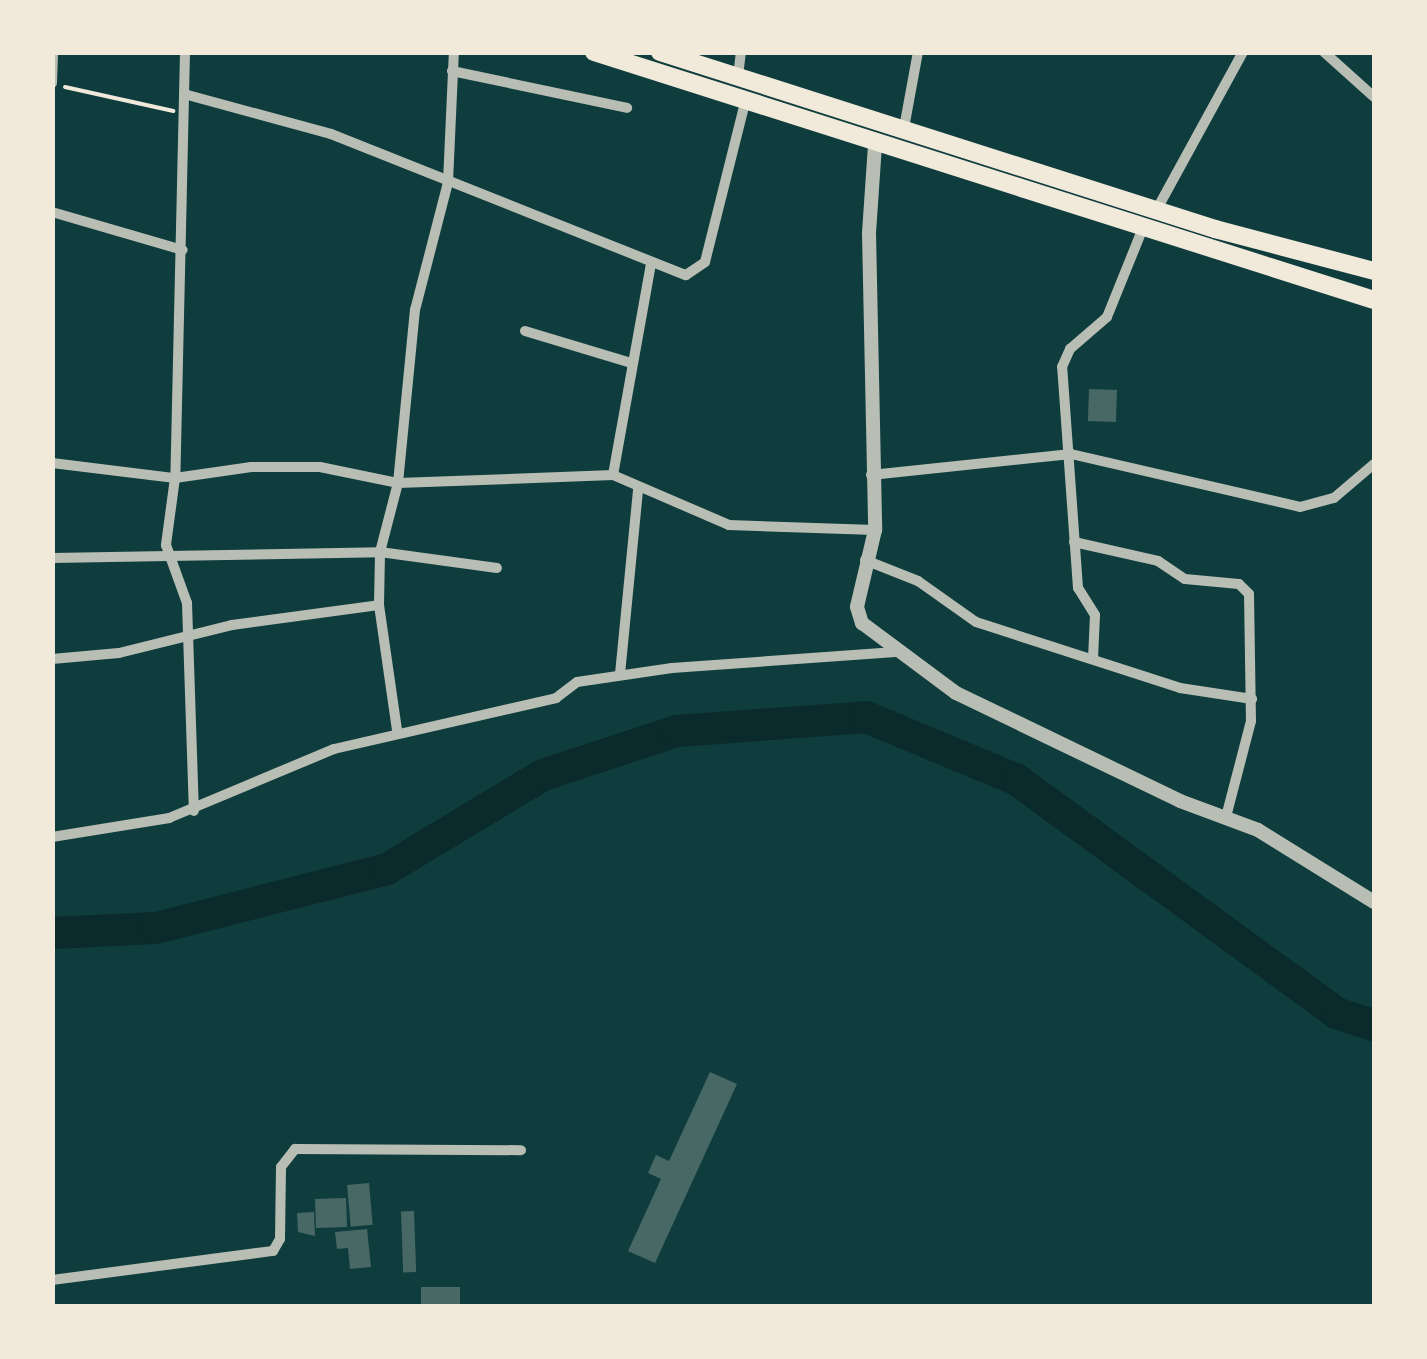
<!DOCTYPE html>
<style>
body{margin:0}
#map{position:relative;width:1427px;height:1359px;overflow:hidden;background:#0f3d3e;font-family:"Space Grotesk",sans-serif}
div>[style]{position:absolute}
.river>*{height:32px;margin:-16px;padding:0 16px;transform-origin:16px;border-radius:16px;background:#0a2a2b}
.building>*{inset:0;background:#486865;transform-origin:0 0}
.path>*{height:4px;margin:-2px;padding:0 2px;transform-origin:2px;border-radius:2px;background:#f1e9da}
.minor>*{height:10px;margin:-5px;padding:0 5px;transform-origin:5px;border-radius:5px;background:#b8beb3}
.tertiary>*{height:14px;margin:-7px;padding:0 7px;transform-origin:7px;border-radius:7px;background:#b8beb3}
.trunk>*{height:18px;margin:-9px;padding:0 9px;transform-origin:9px;border-radius:9px;background:#f1e9da}
span{translate:-50% -50%;white-space:nowrap;text-align:center;line-height:1.15;-webkit-text-stroke:8px #f1e9da;paint-order:stroke}
.frame{position:absolute;inset:0;border:55px solid #f1e9da;pointer-events:none}
</style>
<div id="map">
<div class="river">
<div style="left:52px;top:933px;width:104px;rotate:-2.8deg"></div>
<div style="left:156px;top:928px;width:238px;rotate:-14.3deg"></div>
<div style="left:387px;top:869px;width:182px;rotate:-31.1deg"></div>
<div style="left:543px;top:775px;width:141px;rotate:-18.2deg"></div>
<div style="left:677px;top:731px;width:190px;rotate:-4.2deg"></div>
<div style="left:866px;top:717px;width:164px;rotate:22.6deg"></div>
<div style="left:1017px;top:780px;width:395px;rotate:36.1deg"></div>
<div style="left:1336px;top:1013px;width:40px;rotate:18deg"></div>
</div>
<div class="building">
<div style="left:1089px;top:389px;width:28px;height:32px;rotate:2deg"></div>
<div style="clip-path:polygon(710px 1072px,737px 1084px,655px 1263px,628px 1251px,661px 1179px,648px 1173px,656px 1155px,669px 1161px)"></div>
<div style="left:369px;top:1183px;width:42px;height:22px;rotate:85deg"></div>
<div style="left:346px;top:1198px;width:29px;height:31px;rotate:88deg"></div>
<div style="left:414px;top:1211px;width:61px;height:13px;rotate:88deg"></div>
<div style="clip-path:polygon(314px 1212px,315px 1236px,298px 1232px,297px 1213px)"></div>
<div style="clip-path:polygon(367px 1229px,371px 1267px,350px 1269px,348px 1248px,337px 1249px,335px 1232px)"></div>
<div style="left:460px;top:1287px;width:19px;height:39px;rotate:90deg"></div>
</div>
<div class="path">
<div style="left:65px;top:87px;width:111px;rotate:12.5deg"></div>
</div>
<div class="minor">
<div style="left:185px;top:52px;width:426px;rotate:91.3deg"></div>
<div style="left:175px;top:478px;width:68px;rotate:97.7deg"></div>
<div style="left:166px;top:545px;width:62px;rotate:70.1deg"></div>
<div style="left:187px;top:603px;width:208px;rotate:88.1deg"></div>
<div style="left:1324px;top:52px;width:67px;rotate:42deg"></div>
<div style="left:452px;top:71px;width:179px;rotate:11.9deg"></div>
<div style="left:738px;top:76px;width:24px;rotate:-83deg"></div>
<div style="left:52px;top:83px;width:31px;rotate:-88deg"></div>
<div style="left:184px;top:94px;width:152px;rotate:15.2deg"></div>
<div style="left:331px;top:134px;width:382px;rotate:21.7deg"></div>
<div style="left:686px;top:275px;width:23px;rotate:-34deg"></div>
<div style="left:705px;top:262px;width:168px;rotate:-75.9deg"></div>
<div style="left:904px;top:128px;width:77px;rotate:-79.6deg"></div>
<div style="left:1157px;top:209px;width:179px;rotate:-61.3deg"></div>
<div style="left:52px;top:212px;width:136px;rotate:16.2deg"></div>
<div style="left:525px;top:331px;width:111px;rotate:16.8deg"></div>
<div style="left:52px;top:463px;width:124px;rotate:7deg"></div>
<div style="left:175px;top:478px;width:77px;rotate:-8.2deg"></div>
<div style="left:251px;top:467px;width:69px"></div>
<div style="left:320px;top:467px;width:80px;rotate:11.6deg"></div>
<div style="left:398px;top:483px;width:215px;rotate:-2.1deg"></div>
<div style="left:613px;top:475px;width:126px;rotate:23.3deg"></div>
<div style="left:729px;top:525px;width:146px;rotate:2deg"></div>
<div style="left:613px;top:475px;width:214px;rotate:-79.8deg"></div>
<div style="left:871px;top:475px;width:201px;rotate:-6deg"></div>
<div style="left:1071px;top:454px;width:235px;rotate:13deg"></div>
<div style="left:1300px;top:507px;width:35px;rotate:-15deg"></div>
<div style="left:1334px;top:498px;width:52px;rotate:-40.4deg"></div>
<div style="left:1074px;top:542px;width:86px;rotate:12.7deg"></div>
<div style="left:1158px;top:561px;width:32px;rotate:34deg"></div>
<div style="left:1185px;top:579px;width:54px;rotate:5.3deg"></div>
<div style="left:1239px;top:584px;width:14px;rotate:45deg"></div>
<div style="left:1249px;top:594px;width:127px;rotate:89.1deg"></div>
<div style="left:1251px;top:721px;width:99px;rotate:104.6deg"></div>
<div style="left:52px;top:558px;width:328px;rotate:-1deg"></div>
<div style="left:380px;top:552px;width:118px;rotate:7.8deg"></div>
<div style="left:865px;top:560px;width:57px;rotate:21.6deg"></div>
<div style="left:918px;top:581px;width:71px;rotate:35.3deg"></div>
<div style="left:976px;top:622px;width:214px;rotate:17.9deg"></div>
<div style="left:1180px;top:688px;width:73px;rotate:8.7deg"></div>
<div style="left:52px;top:659px;width:67px;rotate:-5.1deg"></div>
<div style="left:119px;top:653px;width:116px;rotate:-13.9deg"></div>
<div style="left:232px;top:625px;width:148px;rotate:-7.7deg"></div>
<div style="left:1093px;top:659px;width:44px;rotate:-87.4deg"></div>
<div style="left:1095px;top:615px;width:32px;rotate:-122deg"></div>
<div style="left:1078px;top:588px;width:222px;rotate:-94.1deg"></div>
<div style="left:1062px;top:367px;width:20px;rotate:-66deg"></div>
<div style="left:1070px;top:349px;width:49px;rotate:-40.9deg"></div>
<div style="left:1107px;top:317px;width:96px;rotate:-68deg"></div>
<div style="left:620px;top:674px;width:186px;rotate:-84.4deg"></div>
<div style="left:397px;top:730px;width:126px;rotate:-98.2deg"></div>
<div style="left:379px;top:605px;width:53px;rotate:-88.9deg"></div>
<div style="left:380px;top:552px;width:71px;rotate:-75.4deg"></div>
<div style="left:398px;top:483px;width:174px;rotate:-84.4deg"></div>
<div style="left:415px;top:310px;width:132px;rotate:-75.5deg"></div>
<div style="left:448px;top:182px;width:130px;rotate:-87.4deg"></div>
<div style="left:52px;top:837px;width:119px;rotate:-9.2deg"></div>
<div style="left:169px;top:818px;width:179px;rotate:-22.7deg"></div>
<div style="left:334px;top:749px;width:228px;rotate:-12.9deg"></div>
<div style="left:556px;top:698px;width:26px;rotate:-37deg"></div>
<div style="left:577px;top:682px;width:96px;rotate:-8.4deg"></div>
<div style="left:672px;top:668px;width:224px;rotate:-4.1deg"></div>
<div style="left:52px;top:1280px;width:223px;rotate:-7.5deg"></div>
<div style="left:273px;top:1251px;width:14px;rotate:-60deg"></div>
<div style="left:280px;top:1239px;width:72px;rotate:-89.2deg"></div>
<div style="left:281px;top:1167px;width:23px;rotate:-52deg"></div>
<div style="left:295px;top:1149px;width:226px;rotate:0.3deg"></div>
</div>
<div class="tertiary">
<div style="left:875px;top:145px;width:88px;rotate:93.9deg"></div>
<div style="left:869px;top:233px;width:297px;rotate:88.8deg"></div>
<div style="left:875px;top:530px;width:79px;rotate:103.2deg"></div>
<div style="left:857px;top:607px;width:17px;rotate:73deg"></div>
<div style="left:862px;top:623px;width:117px;rotate:36.7deg"></div>
<div style="left:956px;top:693px;width:249px;rotate:25.7deg"></div>
<div style="left:1180px;top:801px;width:83px;rotate:20.4deg"></div>
<div style="left:1258px;top:830px;width:137px;rotate:31.8deg"></div>
</div>
<div class="trunk">
<div style="left:594px;top:52px;width:818px;rotate:17.64deg"></div>
<div style="left:660px;top:52px;width:583px;rotate:17.69deg"></div>
<div style="left:1215px;top:229px;width:164px;rotate:14.8deg"></div>
</div>
<div class="frame"></div>
</div>
